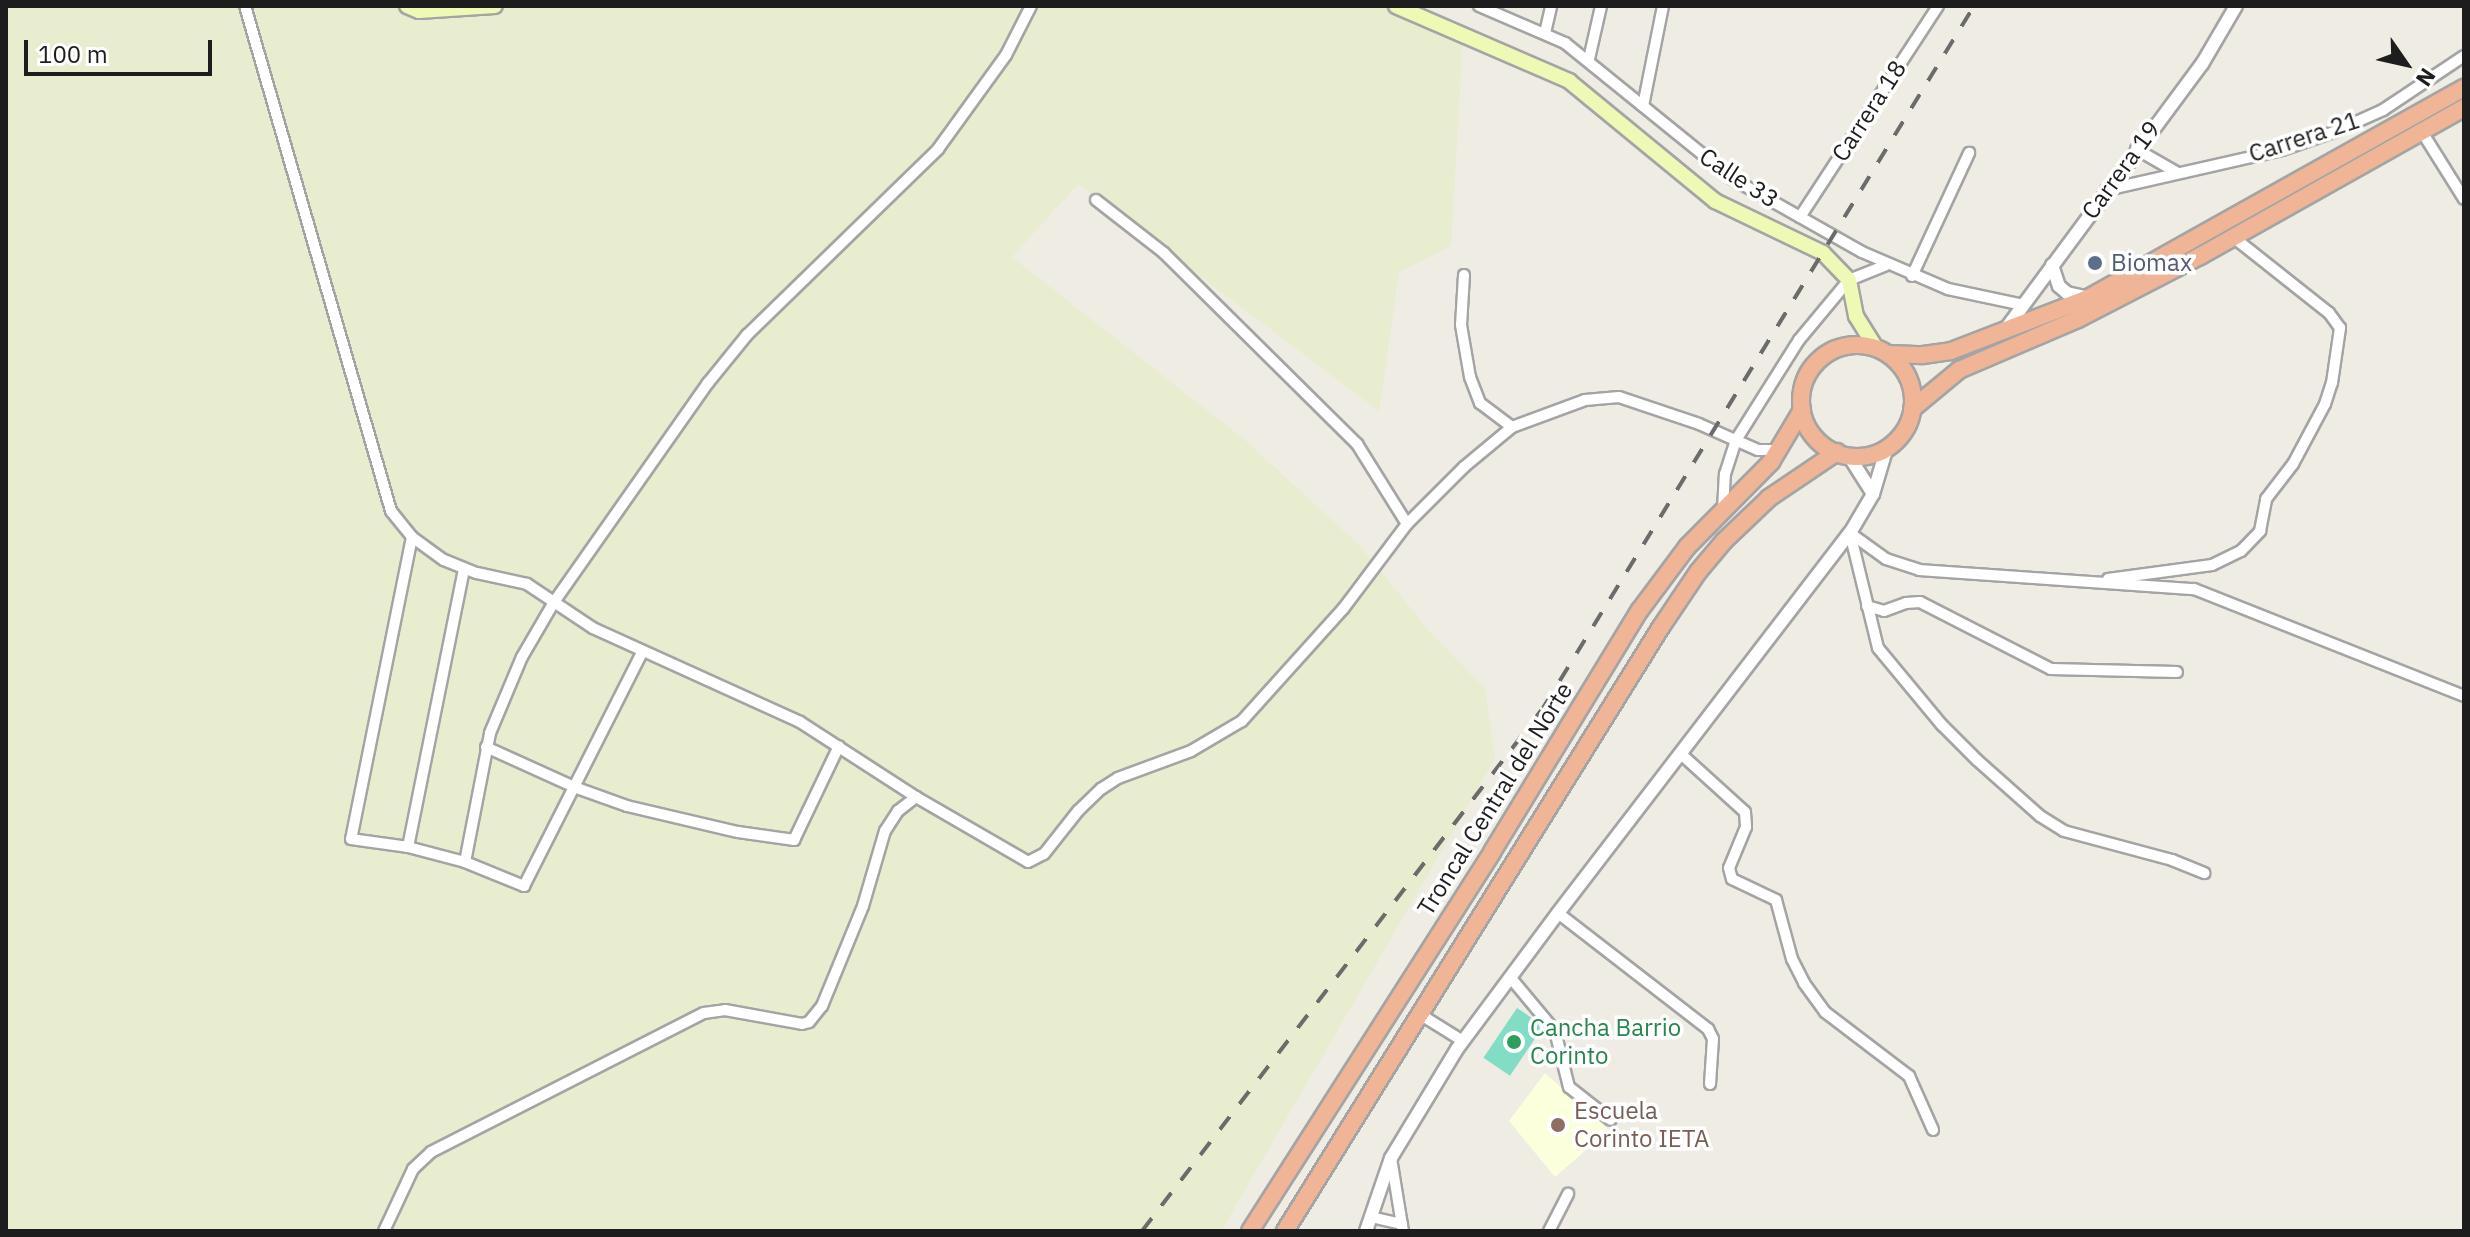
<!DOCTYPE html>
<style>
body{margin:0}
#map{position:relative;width:2470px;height:1237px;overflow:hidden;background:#eeece3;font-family:"IBM Plex Sans",sans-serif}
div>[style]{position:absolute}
.education>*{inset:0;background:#fbffdb}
.farmland>*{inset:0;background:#e7edce}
.pitch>*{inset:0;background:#81ddc4;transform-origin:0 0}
.roads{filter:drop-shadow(2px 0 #a4a4a4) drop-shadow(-2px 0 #a4a4a4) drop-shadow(0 2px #a4a4a4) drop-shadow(0 -2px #a4a4a4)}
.minor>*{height:10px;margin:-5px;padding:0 5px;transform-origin:5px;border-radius:5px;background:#fff}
.tertiary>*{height:12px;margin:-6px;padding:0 6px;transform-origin:6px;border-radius:6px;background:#fff}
.secondary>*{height:14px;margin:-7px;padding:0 7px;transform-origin:7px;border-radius:7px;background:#eef9b6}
.trunk>*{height:16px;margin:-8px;padding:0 8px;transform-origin:8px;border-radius:8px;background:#f0b496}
.trunk>.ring{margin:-8px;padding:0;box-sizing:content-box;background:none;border:16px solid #f0b496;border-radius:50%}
.rail>*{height:4px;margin-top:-2px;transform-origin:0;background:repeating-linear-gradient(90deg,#6b6b6b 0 16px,transparent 0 32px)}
.dots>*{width:22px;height:22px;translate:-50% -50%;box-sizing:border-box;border:4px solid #fff;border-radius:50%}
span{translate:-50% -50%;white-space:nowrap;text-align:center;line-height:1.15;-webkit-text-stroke:7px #fff;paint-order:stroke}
.street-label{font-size:24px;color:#1d1d1d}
.service-label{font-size:24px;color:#4e5e75}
.left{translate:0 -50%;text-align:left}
.leisure-label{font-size:24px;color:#27864d}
.education-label{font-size:24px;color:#785e54}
.frame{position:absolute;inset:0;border:8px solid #1d1d1d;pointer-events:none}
.north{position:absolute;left:2366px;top:24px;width:80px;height:80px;-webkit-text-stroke:6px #fff;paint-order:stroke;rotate:124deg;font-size:22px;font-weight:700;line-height:32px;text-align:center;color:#1d1d1d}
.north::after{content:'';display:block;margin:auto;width:28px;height:36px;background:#1d1d1d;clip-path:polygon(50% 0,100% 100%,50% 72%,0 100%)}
.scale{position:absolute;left:24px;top:40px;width:188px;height:36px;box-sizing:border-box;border:4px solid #1d1d1d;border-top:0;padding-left:10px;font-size:24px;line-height:28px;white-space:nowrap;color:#1d1d1d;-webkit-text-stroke:6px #fff;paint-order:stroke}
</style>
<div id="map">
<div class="education">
<div style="clip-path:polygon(1545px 1073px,1609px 1130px,1555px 1177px,1509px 1121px)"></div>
</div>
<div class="farmland">
<div style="clip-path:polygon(6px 6px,1420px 6px,1463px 36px,1451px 246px,1399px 272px,1379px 411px,1078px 184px,1012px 257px,1246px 441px,1360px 546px,1430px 632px,1485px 689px,1495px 759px,1221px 1231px,6px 1231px)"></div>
</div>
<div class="pitch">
<div style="left:1517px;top:1008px;width:32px;height:60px;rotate:34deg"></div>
</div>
<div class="roads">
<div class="minor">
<div style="left:245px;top:6px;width:526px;rotate:73.87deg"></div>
<div style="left:391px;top:511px;width:33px;rotate:51deg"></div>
<div style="left:412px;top:537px;width:39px;rotate:36deg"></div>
<div style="left:444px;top:560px;width:35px;rotate:22deg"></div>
<div style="left:477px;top:573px;width:51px;rotate:12.4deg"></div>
<div style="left:527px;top:584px;width:79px;rotate:33.7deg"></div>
<div style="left:593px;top:628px;width:227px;rotate:24.4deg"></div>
<div style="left:800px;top:722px;width:138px;rotate:32.9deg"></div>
<div style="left:916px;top:797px;width:129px;rotate:30.1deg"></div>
<div style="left:1028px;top:862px;width:18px;rotate:-27deg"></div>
<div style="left:1044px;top:854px;width:55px;rotate:-51.7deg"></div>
<div style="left:1078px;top:811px;width:32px;rotate:-44deg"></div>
<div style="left:1101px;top:789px;width:20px;rotate:-33deg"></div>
<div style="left:1118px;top:778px;width:78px;rotate:-20.3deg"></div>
<div style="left:1191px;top:751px;width:59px;rotate:-30.5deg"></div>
<div style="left:1242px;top:721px;width:151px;rotate:-48deg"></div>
<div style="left:1343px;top:609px;width:106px;rotate:-53deg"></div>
<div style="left:1407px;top:524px;width:81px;rotate:-45deg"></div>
<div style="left:1464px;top:467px;width:62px;rotate:-39.8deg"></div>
<div style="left:1512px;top:427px;width:78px;rotate:-20.3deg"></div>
<div style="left:1585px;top:400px;width:34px;rotate:-5deg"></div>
<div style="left:1619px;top:397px;width:84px;rotate:18.6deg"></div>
<div style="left:1699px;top:424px;width:64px;rotate:23.8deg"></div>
<div style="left:1758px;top:450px;width:22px"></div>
<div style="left:1479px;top:6px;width:94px;rotate:23.3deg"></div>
<div style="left:1565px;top:43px;width:216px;rotate:39deg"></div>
<div style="left:1733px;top:179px;width:148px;rotate:29.5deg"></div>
<div style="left:1862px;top:252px;width:94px;rotate:23.3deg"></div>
<div style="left:1948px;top:289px;width:77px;rotate:12deg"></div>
<div style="left:1545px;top:33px;width:28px;rotate:-77deg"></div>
<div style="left:1589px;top:59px;width:54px;rotate:-77.2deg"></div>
<div style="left:1643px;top:106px;width:102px;rotate:-78.7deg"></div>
<div style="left:2422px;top:132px;width:79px;rotate:57.9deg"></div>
<div style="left:2136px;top:149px;width:46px;rotate:29.9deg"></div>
<div style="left:2106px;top:190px;width:180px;rotate:-12.8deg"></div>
<div style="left:2282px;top:150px;width:55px;rotate:-19.1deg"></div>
<div style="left:2334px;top:132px;width:54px;rotate:-24.2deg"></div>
<div style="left:2383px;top:110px;width:97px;rotate:-33.7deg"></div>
<div style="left:1096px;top:200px;width:86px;rotate:37.9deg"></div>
<div style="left:1164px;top:253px;width:272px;rotate:44.7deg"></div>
<div style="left:1357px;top:444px;width:94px;rotate:58deg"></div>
<div style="left:1800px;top:217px;width:252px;rotate:-56.8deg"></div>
<div style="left:1464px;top:275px;width:50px;rotate:93.4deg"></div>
<div style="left:1461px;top:325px;width:53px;rotate:80.2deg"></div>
<div style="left:1470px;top:377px;width:28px;rotate:69deg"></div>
<div style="left:1480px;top:403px;width:40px;rotate:37deg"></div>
<div style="left:1912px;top:276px;width:136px;rotate:-65.1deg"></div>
<div style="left:1723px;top:510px;width:36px;rotate:-87deg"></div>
<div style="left:1725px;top:474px;width:36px;rotate:-72deg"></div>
<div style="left:1736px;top:440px;width:118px;rotate:-57.8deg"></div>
<div style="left:1799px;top:340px;width:78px;rotate:-50.2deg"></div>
<div style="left:1849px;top:280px;width:40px;rotate:-22deg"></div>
<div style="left:1850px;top:533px;width:44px;rotate:35.8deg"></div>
<div style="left:1886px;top:559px;width:35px;rotate:18deg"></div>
<div style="left:1919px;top:570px;width:276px;rotate:4deg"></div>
<div style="left:2194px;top:589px;width:290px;rotate:21.6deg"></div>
<div style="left:1850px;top:533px;width:118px;rotate:76.3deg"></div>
<div style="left:1878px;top:648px;width:100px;rotate:50.3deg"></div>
<div style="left:1942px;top:725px;width:49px;rotate:45deg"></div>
<div style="left:1977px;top:760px;width:84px;rotate:41.6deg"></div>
<div style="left:2040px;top:816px;width:28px;rotate:32deg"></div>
<div style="left:2064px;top:831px;width:112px;rotate:15deg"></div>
<div style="left:2172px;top:860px;width:35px;rotate:22deg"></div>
<div style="left:412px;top:537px;width:308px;rotate:101.4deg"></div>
<div style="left:351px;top:839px;width:58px;rotate:8deg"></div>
<div style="left:408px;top:847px;width:59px;rotate:14.7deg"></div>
<div style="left:465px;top:862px;width:64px;rotate:22.1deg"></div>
<div style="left:524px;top:886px;width:262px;rotate:-63.2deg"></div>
<div style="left:2108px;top:579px;width:105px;rotate:-7.7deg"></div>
<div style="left:2212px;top:565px;width:32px;rotate:-26deg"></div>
<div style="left:2241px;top:551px;width:28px;rotate:-46deg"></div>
<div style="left:2260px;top:531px;width:33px;rotate:-79deg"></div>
<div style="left:2266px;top:499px;width:44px;rotate:-52.4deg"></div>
<div style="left:2293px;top:464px;width:68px;rotate:-61.9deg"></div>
<div style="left:2325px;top:404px;width:22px;rotate:-72deg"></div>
<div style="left:2332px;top:383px;width:56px;rotate:-81.7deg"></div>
<div style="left:2340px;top:328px;width:19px;rotate:-126deg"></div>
<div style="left:2329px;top:313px;width:122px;rotate:-141.6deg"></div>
<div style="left:1867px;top:606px;width:18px;rotate:16deg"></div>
<div style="left:1884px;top:611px;width:23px;rotate:-20deg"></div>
<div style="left:1906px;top:603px;width:14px;rotate:-4deg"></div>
<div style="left:1920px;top:602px;width:147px;rotate:27.1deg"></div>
<div style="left:2051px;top:669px;width:126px;rotate:1.4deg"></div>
<div style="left:486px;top:747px;width:97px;rotate:24.4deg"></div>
<div style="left:574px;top:787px;width:56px;rotate:19.7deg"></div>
<div style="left:627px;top:806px;width:114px;rotate:13.2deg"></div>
<div style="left:738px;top:832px;width:57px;rotate:8.1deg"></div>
<div style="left:794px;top:840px;width:104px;rotate:-64.4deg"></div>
<div style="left:1681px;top:754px;width:86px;rotate:42.2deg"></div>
<div style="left:1745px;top:812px;width:15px;rotate:86deg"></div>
<div style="left:1746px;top:827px;width:44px;rotate:112.5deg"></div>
<div style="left:1729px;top:868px;width:11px;rotate:75deg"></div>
<div style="left:1732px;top:879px;width:49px;rotate:25.5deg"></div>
<div style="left:1776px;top:900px;width:61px;rotate:74.8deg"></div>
<div style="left:1792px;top:959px;width:27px;rotate:63deg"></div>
<div style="left:1804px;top:983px;width:36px;rotate:54deg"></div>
<div style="left:1825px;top:1012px;width:106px;rotate:37.3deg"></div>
<div style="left:1909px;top:1076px;width:59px;rotate:66deg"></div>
<div style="left:408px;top:847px;width:284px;rotate:-78.6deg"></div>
<div style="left:465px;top:862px;width:131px;rotate:-79deg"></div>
<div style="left:490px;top:733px;width:82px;rotate:-67.2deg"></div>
<div style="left:522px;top:657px;width:64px;rotate:-59.8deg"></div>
<div style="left:554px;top:602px;width:268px;rotate:-54.9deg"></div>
<div style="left:708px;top:383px;width:62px;rotate:-50.9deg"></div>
<div style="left:747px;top:335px;width:267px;rotate:-44.2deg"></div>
<div style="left:938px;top:149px;width:116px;rotate:-54.1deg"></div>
<div style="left:1006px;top:55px;width:55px;rotate:-63deg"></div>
<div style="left:1558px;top:913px;width:190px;rotate:37.7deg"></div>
<div style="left:1708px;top:1029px;width:11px;rotate:63deg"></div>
<div style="left:1713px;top:1039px;width:45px;rotate:93.8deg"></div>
<div style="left:1510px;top:977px;width:70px;rotate:50.2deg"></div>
<div style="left:1555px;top:1031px;width:58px;rotate:76deg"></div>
<div style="left:1569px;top:1087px;width:53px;rotate:38.2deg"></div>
<div style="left:1421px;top:1015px;width:49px;rotate:31.8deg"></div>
<div style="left:1391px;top:1158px;width:74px;rotate:80.7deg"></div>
<div style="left:1371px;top:1217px;width:32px;rotate:13deg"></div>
<div style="left:384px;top:1231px;width:68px;rotate:-64.9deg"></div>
<div style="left:413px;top:1169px;width:25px;rotate:-43deg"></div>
<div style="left:431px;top:1152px;width:306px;rotate:-27deg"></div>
<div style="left:704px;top:1013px;width:21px;rotate:-8deg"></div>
<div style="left:725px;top:1010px;width:78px;rotate:10.3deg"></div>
<div style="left:802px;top:1024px;width:7px;rotate:-16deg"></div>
<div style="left:809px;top:1022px;width:21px;rotate:-51deg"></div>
<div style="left:822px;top:1006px;width:108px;rotate:-67.7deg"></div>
<div style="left:863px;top:906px;width:78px;rotate:-73.7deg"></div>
<div style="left:885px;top:831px;width:24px;rotate:-57deg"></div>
<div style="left:898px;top:811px;width:23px;rotate:-38deg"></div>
<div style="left:1549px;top:1231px;width:42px;rotate:-62.8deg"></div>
</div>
<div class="tertiary">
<div style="left:2052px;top:265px;width:22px;rotate:72deg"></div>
<div style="left:2059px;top:286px;width:11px;rotate:41deg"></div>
<div style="left:2067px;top:293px;width:22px;rotate:13deg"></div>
<div style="left:2005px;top:330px;width:331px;rotate:-53.5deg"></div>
<div style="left:2202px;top:64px;width:67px;rotate:-59.6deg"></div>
<div style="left:1849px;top:456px;width:45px;rotate:57.7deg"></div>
<div style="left:1366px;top:1231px;width:77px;rotate:-71.1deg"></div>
<div style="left:1391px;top:1158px;width:127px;rotate:-58.8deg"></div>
<div style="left:1457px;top:1049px;width:169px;rotate:-53.4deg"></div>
<div style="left:1558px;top:913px;width:479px;rotate:-52.5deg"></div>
<div style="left:1850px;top:533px;width:45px;rotate:-59.5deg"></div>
<div style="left:1873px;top:494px;width:49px;rotate:-73.4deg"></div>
</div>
<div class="secondary">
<div style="left:407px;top:6px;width:13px;rotate:23deg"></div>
<div style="left:419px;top:11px;width:76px;rotate:-3.8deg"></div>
<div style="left:1396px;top:6px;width:189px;rotate:23.4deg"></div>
<div style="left:1569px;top:81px;width:189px;rotate:39.4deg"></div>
<div style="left:1715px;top:201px;width:120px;rotate:25.7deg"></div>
<div style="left:1823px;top:253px;width:37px;rotate:46deg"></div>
<div style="left:1849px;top:280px;width:37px;rotate:79deg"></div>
<div style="left:1856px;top:316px;width:36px;rotate:58deg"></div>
</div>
<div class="trunk">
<div class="ring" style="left:1801px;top:345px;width:96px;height:96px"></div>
<div style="left:1889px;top:354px;width:34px;rotate:2deg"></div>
<div style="left:1923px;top:355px;width:28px;rotate:-8deg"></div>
<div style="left:1951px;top:351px;width:147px;rotate:-21.1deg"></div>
<div style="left:2088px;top:298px;width:431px;rotate:-29.2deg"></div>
<div style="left:1912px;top:409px;width:61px;rotate:-39.7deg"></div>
<div style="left:1959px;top:370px;width:129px;rotate:-23.2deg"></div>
<div style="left:2078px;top:319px;width:137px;rotate:-27.3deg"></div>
<div style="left:2200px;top:256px;width:303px;rotate:-29.3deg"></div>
<div style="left:1250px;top:1231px;width:450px;rotate:-57.4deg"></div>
<div style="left:1492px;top:852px;width:284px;rotate:-58.6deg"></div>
<div style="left:1640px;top:610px;width:79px;rotate:-53.3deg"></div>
<div style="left:1687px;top:547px;width:120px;rotate:-45.3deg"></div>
<div style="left:1771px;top:462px;width:61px;rotate:-59.2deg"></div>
<div style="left:1285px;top:1231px;width:711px;rotate:-58.1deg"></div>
<div style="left:1661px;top:627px;width:66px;rotate:-56.1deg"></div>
<div style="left:1698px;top:572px;width:40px;rotate:-50deg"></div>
<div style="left:1724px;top:541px;width:62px;rotate:-43.7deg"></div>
<div style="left:1769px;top:498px;width:82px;rotate:-34.1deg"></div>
</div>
</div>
<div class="rail">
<div style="left:1142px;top:1231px;width:659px;rotate:-52.52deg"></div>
<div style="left:1543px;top:708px;width:824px;rotate:-58.45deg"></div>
</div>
<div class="dots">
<div style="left:2095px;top:263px;background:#5c6f8a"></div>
<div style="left:1514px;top:1042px;background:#2e9e5b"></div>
<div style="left:1558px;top:1125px;background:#8d6e63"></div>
</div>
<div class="street-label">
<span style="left:1869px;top:111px;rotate:-57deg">Carrera 18</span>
<span style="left:2304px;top:137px;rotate:-18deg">Carrera 21</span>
<span style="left:2121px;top:170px;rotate:-54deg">Carrera 19</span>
<span style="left:1739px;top:178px;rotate:33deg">Calle 33</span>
<span style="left:1495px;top:799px;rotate:-58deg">Troncal Central del Norte</span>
</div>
<div class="service-label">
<span class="left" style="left:2111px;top:263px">Biomax</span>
</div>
<div class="leisure-label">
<span class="left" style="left:1530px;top:1042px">Cancha Barrio<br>Corinto</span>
</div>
<div class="education-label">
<span class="left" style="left:1574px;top:1125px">Escuela<br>Corinto IETA</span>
</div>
<div class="frame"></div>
<div class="north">N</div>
<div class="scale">100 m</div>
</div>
